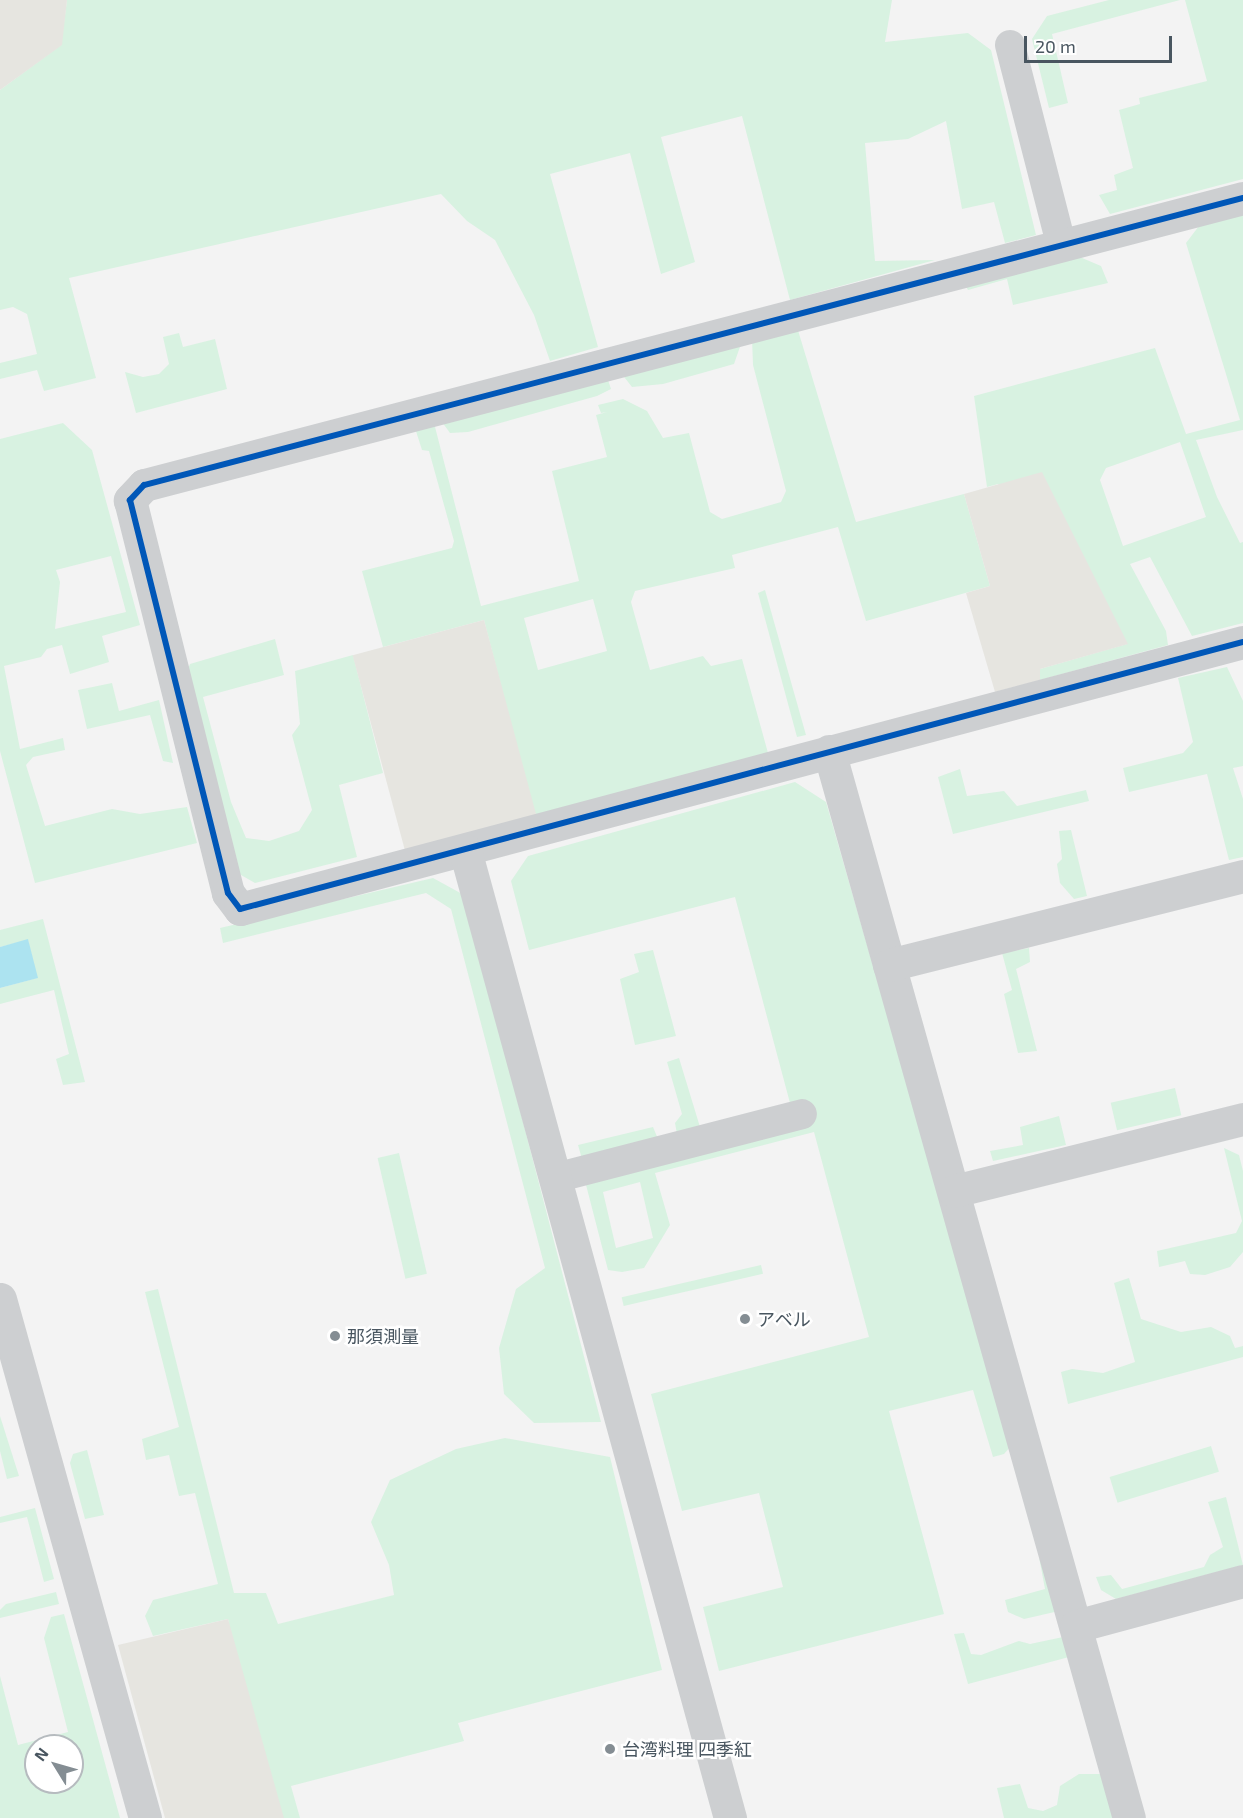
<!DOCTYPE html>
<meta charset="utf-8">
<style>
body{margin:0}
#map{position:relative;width:1243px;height:1818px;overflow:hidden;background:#f3f3f3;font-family:"Exo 2","Noto Sans JP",sans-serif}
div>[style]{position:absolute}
.green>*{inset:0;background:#d8f2e1;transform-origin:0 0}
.sand>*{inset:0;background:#e6e5e0;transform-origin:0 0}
.water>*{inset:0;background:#ace3f0}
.lane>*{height:30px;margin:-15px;padding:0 15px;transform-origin:15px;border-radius:15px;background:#cdcfd1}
.street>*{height:33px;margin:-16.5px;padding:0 16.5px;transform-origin:16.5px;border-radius:16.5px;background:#cdcfd1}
.cycleway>*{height:6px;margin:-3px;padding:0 3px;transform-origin:3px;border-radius:3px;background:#0057b8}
.dots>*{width:16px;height:16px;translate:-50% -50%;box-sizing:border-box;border:3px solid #fff;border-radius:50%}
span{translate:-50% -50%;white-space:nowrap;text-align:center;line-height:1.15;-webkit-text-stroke:5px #fff;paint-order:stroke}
.poi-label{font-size:18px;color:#495660}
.left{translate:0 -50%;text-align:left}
.north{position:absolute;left:24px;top:1734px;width:60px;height:60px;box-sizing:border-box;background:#fff;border:2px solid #b6bbbf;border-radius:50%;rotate:307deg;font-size:16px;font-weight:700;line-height:24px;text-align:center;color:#495660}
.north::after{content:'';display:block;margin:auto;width:21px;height:27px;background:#848d93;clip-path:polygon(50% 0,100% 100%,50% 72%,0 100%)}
.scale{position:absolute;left:1024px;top:36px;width:148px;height:27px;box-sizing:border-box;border:3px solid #495660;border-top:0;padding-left:8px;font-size:18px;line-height:21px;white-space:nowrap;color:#495660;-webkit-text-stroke:4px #fff;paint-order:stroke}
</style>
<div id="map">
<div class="green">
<div style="clip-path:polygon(67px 0,892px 0,885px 42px,968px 33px,991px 50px,1036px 235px,1005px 243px,994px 202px,962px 209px,946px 121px,908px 139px,865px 143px,875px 261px,935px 260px,790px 300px,742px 116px,661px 137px,695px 262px,661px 274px,630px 153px,550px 174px,598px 347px,550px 361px,534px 315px,495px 240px,467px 221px,441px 194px,69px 278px,96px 378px,44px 391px,37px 370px,0 379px,0 363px,37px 354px,27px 314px,13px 307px,0 310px,0 90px,61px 45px)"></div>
<div style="clip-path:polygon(1109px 0,1180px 0,1052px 34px,1068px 103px,1049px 108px,1032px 39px,1047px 16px)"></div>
<div style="clip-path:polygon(1185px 0,1243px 0,1243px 179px,1110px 214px,1099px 195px,1117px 190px,1114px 175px,1133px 168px,1119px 110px,1140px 104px,1139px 98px,1207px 81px)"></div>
<div style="clip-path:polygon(evenodd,1243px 210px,1243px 430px,1196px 440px,1217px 497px,1240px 543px,1243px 542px,1243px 623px,1192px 636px,1150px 557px,1130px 564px,1166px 631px,1168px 645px,1040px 680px,1040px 669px,1127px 644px,998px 484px,987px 487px,974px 396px,1155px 348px,1186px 434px,1240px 420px,1186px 243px,1202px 222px,1243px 210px,1180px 442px,1206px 517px,1123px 546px,1100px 480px,1106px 468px,1180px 442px)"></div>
<div style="clip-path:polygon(1075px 255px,1101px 266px,1108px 283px,1013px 305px,1007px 279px,968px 290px,964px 283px)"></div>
<div style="clip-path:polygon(evenodd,797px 327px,856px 522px,964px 494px,990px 586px,866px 621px,838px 527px,732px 555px,735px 568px,635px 591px,631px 602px,650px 670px,703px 656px,711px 666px,742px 659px,768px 753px,535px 817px,484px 620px,383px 647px,362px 571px,452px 548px,454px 541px,429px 451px,422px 450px,415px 428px,434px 423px,481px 606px,579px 581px,552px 471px,607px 457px,596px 415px,607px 412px,601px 413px,598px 405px,623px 399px,647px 411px,663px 438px,689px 433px,710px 512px,722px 519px,781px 502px,786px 491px,753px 365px,752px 339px,797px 327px,593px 599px,607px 651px,538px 670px,524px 618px,593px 599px)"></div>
<div style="clip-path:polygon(179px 333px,183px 347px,215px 339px,227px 389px,136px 413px,125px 372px,143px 377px,159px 374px,169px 364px,163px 337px)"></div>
<div style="clip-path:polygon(742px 341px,734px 364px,663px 384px,632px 387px,621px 373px)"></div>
<div style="clip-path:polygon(607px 377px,611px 389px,597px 396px,468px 432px,450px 433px,442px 422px)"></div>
<div style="clip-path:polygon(evenodd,63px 423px,92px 450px,140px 625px,102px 636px,109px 662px,70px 674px,62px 645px,47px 649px,41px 657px,4px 666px,20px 749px,63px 738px,65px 750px,33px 757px,26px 765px,45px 826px,112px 809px,140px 814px,187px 807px,197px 843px,35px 883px,0 751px,0 439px,63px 423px,111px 556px,126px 612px,55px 629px,60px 582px,56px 570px,111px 556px)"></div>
<div style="clip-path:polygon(765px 590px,806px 735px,797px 737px,758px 593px)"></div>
<div style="clip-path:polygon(275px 639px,284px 675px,203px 697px,231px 802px,246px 838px,269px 841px,299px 831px,312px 810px,292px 735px,300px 724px,295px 671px,353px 655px,383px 773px,339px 785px,357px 857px,255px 883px,234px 871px,184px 679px,190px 664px)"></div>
<div style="clip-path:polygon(1227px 667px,1243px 701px,1243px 766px,1233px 768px,1243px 799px,1243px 857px,1229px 860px,1207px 774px,1129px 792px,1123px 768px,1183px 753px,1193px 742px,1178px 678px)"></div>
<div style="clip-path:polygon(112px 683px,119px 711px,159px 700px,173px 763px,163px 761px,150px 715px,87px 729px,78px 690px)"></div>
<div style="clip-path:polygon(960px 769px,967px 796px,1004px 791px,1017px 806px,1086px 790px,1089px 801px,953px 834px,938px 777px)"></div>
<div style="clip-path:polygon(evenodd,795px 782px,826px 802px,1011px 1446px,1004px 1454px,993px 1457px,973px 1390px,889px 1411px,944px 1614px,719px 1671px,703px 1607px,783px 1587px,759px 1493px,682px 1511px,651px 1394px,869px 1337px,814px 1132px,655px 1173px,670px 1225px,644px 1268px,622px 1272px,608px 1270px,585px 1181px,812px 1122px,806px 1100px,790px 1103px,735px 897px,529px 950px,511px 881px,528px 856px,795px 782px,640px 1182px,653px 1238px,616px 1248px,603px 1192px,640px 1182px)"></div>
<div style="clip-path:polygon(1071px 830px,1087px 896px,1074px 899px,1060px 883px,1057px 864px,1062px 859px,1059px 831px)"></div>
<div style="clip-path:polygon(433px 878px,464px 895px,601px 1422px,534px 1423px,504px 1394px,499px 1348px,516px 1289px,545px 1268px,451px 909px,426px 893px,223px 943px,220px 928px)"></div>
<div style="clip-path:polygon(43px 919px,85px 1082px,63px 1085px,56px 1059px,69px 1054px,54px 990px,0 1004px,0 988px,37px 978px,28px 940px,0 947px,0 930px)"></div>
<div style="clip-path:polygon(1029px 948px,1030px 962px,1016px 969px,1037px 1051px,1018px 1053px,1004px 994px,1012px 990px,1002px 953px)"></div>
<div style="clip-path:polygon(653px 950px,676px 1036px,635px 1045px,620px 979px,639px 972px,634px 954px)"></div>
<div style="clip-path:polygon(679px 1058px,700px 1127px,677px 1134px,675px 1123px,682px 1114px,667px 1062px)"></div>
<div style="left:1175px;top:1088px;width:28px;height:66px;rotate:77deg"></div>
<div style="clip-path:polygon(1059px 1116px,1066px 1145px,993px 1161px,990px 1151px,1023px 1145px,1020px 1127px)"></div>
<div style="clip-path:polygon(653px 1127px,658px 1139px,582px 1159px,578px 1145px)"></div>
<div style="clip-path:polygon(1224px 1148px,1239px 1155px,1243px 1171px,1243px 1252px,1230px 1267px,1205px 1275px,1190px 1274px,1185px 1261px,1159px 1267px,1157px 1251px,1236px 1233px,1242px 1221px)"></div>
<div style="left:399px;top:1153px;width:124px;height:22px;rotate:77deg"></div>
<div style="left:761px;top:1265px;width:9px;height:143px;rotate:77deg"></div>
<div style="clip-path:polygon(1129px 1278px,1141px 1319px,1181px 1332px,1211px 1327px,1230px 1336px,1235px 1348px,1243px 1346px,1243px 1357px,1068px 1404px,1061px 1372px,1072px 1369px,1103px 1373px,1135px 1362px,1114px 1283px)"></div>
<div style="clip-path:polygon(158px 1289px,234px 1593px,266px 1593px,278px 1624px,394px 1595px,389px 1565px,371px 1522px,390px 1480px,456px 1449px,505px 1438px,610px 1457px,662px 1670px,458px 1723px,464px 1741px,291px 1786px,300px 1818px,267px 1818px,228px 1619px,153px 1636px,145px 1616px,153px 1600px,218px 1584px,195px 1493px,179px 1496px,169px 1455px,146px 1460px,142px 1439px,179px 1427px,145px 1292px)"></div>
<div style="clip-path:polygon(0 1416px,19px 1476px,7px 1479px,0 1451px)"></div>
<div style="left:1211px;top:1446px;width:27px;height:106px;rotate:73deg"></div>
<div style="clip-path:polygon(87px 1450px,104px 1515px,85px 1519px,70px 1463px,73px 1454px)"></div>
<div style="clip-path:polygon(1226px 1497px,1243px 1565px,1116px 1599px,1101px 1590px,1096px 1577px,1111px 1575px,1122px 1589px,1204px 1567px,1210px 1555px,1223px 1547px,1208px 1502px)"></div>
<div style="clip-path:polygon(35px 1508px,54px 1579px,44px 1582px,27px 1517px,0 1523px,0 1517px)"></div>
<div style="clip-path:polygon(1039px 1557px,1059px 1611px,1024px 1619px,1008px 1612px,1005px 1600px,1045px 1589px)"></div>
<div style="clip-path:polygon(56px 1592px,59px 1604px,0 1618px,0 1610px,6px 1604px)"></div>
<div style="clip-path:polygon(evenodd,64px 1614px,120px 1818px,0 1818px,0 1676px,18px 1745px,68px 1732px,44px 1638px,51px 1617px,64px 1614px,36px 1746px,72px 1746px,72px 1782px,36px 1782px,36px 1746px)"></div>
<div style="clip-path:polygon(964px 1633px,971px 1654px,981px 1655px,1019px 1641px,1030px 1644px,1063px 1637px,1069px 1657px,968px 1684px,954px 1634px)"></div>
<div style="clip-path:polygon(1079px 1774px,1103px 1774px,1115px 1818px,1004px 1818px,997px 1788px,1020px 1784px,1028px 1808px,1043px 1811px,1057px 1805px,1060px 1786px)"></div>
</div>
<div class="sand">
<div style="clip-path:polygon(0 0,67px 0,62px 45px,0 90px)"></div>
<div style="clip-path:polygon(1042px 472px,1128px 644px,1040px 669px,1040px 680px,995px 692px,966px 593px,990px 586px,964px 494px)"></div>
<div style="left:484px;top:620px;width:203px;height:136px;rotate:75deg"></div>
<div style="clip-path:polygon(228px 1619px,284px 1818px,165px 1818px,118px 1645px)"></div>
</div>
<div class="water">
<div style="clip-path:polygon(28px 939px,38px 978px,0 988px,0 947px)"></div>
</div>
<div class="lane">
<div style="left:1010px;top:45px;width:205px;rotate:75.6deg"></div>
<div style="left:555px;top:1178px;width:255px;rotate:-14.5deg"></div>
</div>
<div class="street">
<div style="left:1243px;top:198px;width:1136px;rotate:165.36deg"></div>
<div style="left:144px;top:485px;width:21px;rotate:133deg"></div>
<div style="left:130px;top:500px;width:405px;rotate:76deg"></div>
<div style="left:228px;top:893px;width:20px;rotate:53deg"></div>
<div style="left:240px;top:909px;width:1038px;rotate:-14.91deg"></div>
<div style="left:829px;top:751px;width:1108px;rotate:74.3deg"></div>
<div style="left:465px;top:850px;width:1004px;rotate:74.69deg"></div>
<div style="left:889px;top:965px;width:365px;rotate:-14.1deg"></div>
<div style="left:954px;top:1191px;width:298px;rotate:-14deg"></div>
<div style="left:0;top:1299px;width:539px;rotate:74.39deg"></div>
<div style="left:1076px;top:1626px;width:173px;rotate:-15.1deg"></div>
</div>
<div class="cycleway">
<div style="left:1243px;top:198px;width:1136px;rotate:165.36deg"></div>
<div style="left:144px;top:485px;width:21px;rotate:133deg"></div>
<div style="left:130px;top:500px;width:405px;rotate:76deg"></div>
<div style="left:228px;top:893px;width:20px;rotate:53deg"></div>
<div style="left:240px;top:909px;width:1038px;rotate:-14.91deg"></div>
</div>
<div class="dots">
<div style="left:745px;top:1319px;background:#848d93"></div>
<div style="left:335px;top:1336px;background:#848d93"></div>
<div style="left:610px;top:1749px;background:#848d93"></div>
</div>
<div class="poi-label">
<span class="left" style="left:757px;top:1319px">アベル</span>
<span class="left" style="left:347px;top:1336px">那須測量</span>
<span class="left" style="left:622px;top:1749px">台湾料理 四季紅</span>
</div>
<div class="north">N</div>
<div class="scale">20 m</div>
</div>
